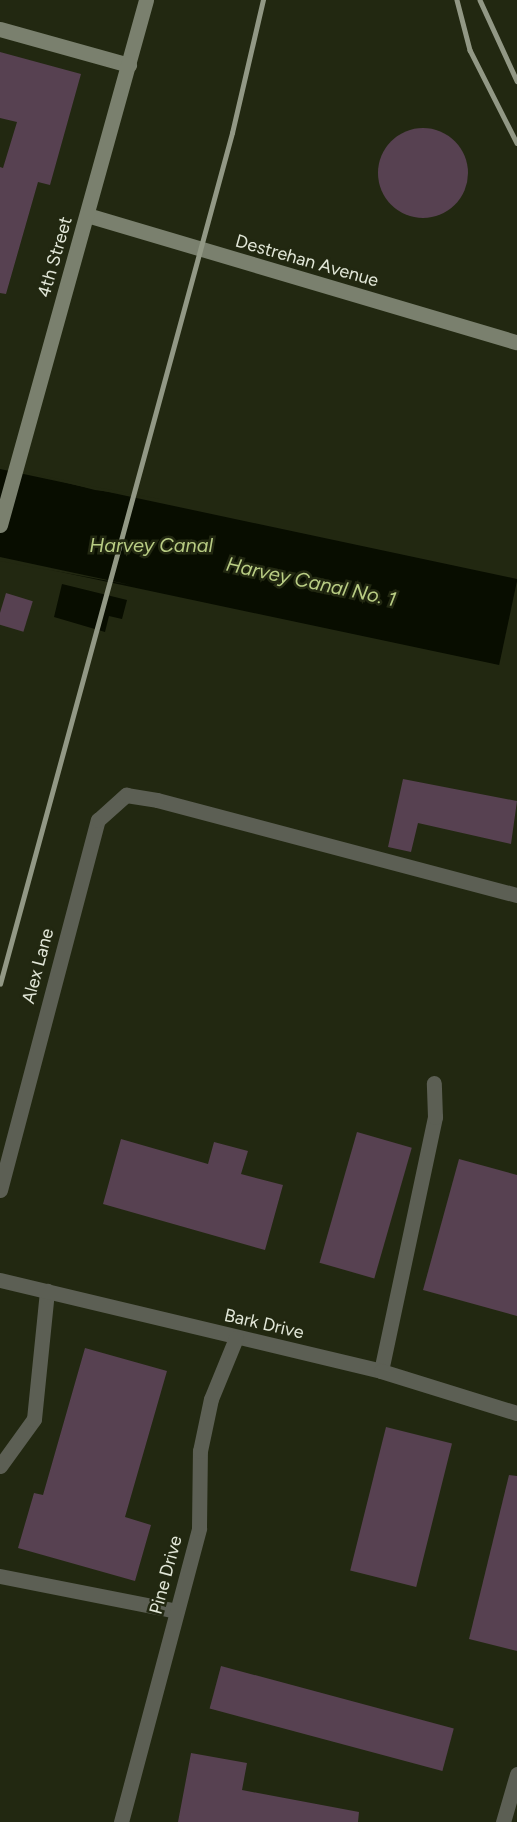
<!DOCTYPE html>
<style>
body{margin:0}
#map{position:relative;width:517px;height:1822px;overflow:hidden;background:#222811;font-family:Figtree,sans-serif}
div>[style]{position:absolute}
.water>*{inset:0;background:#080d00;transform-origin:0 0}
.pier>*{inset:0;background:#222811}
.building>*{inset:0;background:#574151;transform-origin:0 0}
.round{border-radius:50%}
.lane>*{height:15px;margin:-7.5px;padding:0 7.5px;transform-origin:7.5px;border-radius:7.5px;background:#5c5f54}
.street>*{height:15px;margin:-7.5px;padding:0 7.5px;transform-origin:7.5px;border-radius:7.5px;background:#5c5f54}
.secondary>*{height:15px;margin:-7.5px;padding:0 7.5px;transform-origin:7.5px;border-radius:7.5px;background:#7a806e}
.rail>*{height:4.5px;margin:-2.25px;padding:0 2.25px;transform-origin:2.25px;border-radius:2.25px;background:#929885}
span{translate:-50% -50%;white-space:nowrap;text-align:center;line-height:1.15;-webkit-text-stroke:5px #222811;paint-order:stroke}
.street-label{font-size:18px;color:#e2e7d8}
.water-label{font-size:20px;color:#b9cd84;font-style:italic}
</style>
<div id="map">
<div class="water">
<div style="left:0;top:469px;width:529px;height:88px;rotate:12deg"></div>
<div style="clip-path:polygon(62px 584px,127px 600px,122px 619px,109px 616px,105px 632px,54px 617px)"></div>
</div>
<div class="pier">
<div style="clip-path:polygon(0 466px,96px 487px,161px 499px,95px 490px)"></div>
<div style="clip-path:polygon(0 557px,131px 585px,0 561px)"></div>
</div>
<div class="building">
<div style="clip-path:polygon(0 52px,81px 74px,50px 185px,38px 182px,6px 294px,0 293px,0 167px,3px 168px,17px 122px,0 118px)"></div>
<div class="round" style="left:378px;top:128px;width:90px;height:90px"></div>
<div style="left:6px;top:593px;width:28px;height:32px;rotate:17deg"></div>
<div style="clip-path:polygon(403px 779px,517px 801px,511px 844px,418px 823px,411px 852px,388px 847px)"></div>
<div style="left:357px;top:1132px;width:57px;height:136px;rotate:16deg"></div>
<div style="clip-path:polygon(121px 1139px,208px 1164px,214px 1142px,248px 1151px,241px 1174px,283px 1185px,265px 1250px,103px 1204px)"></div>
<div style="clip-path:polygon(459px 1159px,517px 1175px,517px 1316px,423px 1290px)"></div>
<div style="clip-path:polygon(85px 1348px,167px 1371px,125px 1517px,151px 1525px,135px 1581px,18px 1548px,34px 1493px,43px 1495px)"></div>
<div style="left:386px;top:1427px;width:68px;height:148px;rotate:14deg"></div>
<div style="clip-path:polygon(509px 1475px,517px 1476px,517px 1651px,469px 1639px)"></div>
<div style="left:221px;top:1666px;width:241px;height:44px;rotate:15deg"></div>
<div style="clip-path:polygon(191px 1753px,247px 1763px,242px 1790px,359px 1812px,358px 1822px,178px 1822px)"></div>
</div>
<div class="lane">
<div style="left:157px;top:800px;width:372px;rotate:14.8deg"></div>
<div style="left:381px;top:1371px;width:260px;rotate:-78deg"></div>
<div style="left:435px;top:1117px;width:34px;rotate:-92deg"></div>
<div style="left:0;top:1466px;width:58px;rotate:-54.1deg"></div>
<div style="left:34px;top:1419px;width:129px;rotate:-84.2deg"></div>
<div style="left:0;top:1576px;width:180px;rotate:11.2deg"></div>
</div>
<div class="street">
<div style="left:0;top:1190px;width:383px;rotate:-75.2deg"></div>
<div style="left:98px;top:820px;width:38px;rotate:-42deg"></div>
<div style="left:126px;top:795px;width:31px;rotate:9deg"></div>
<div style="left:0;top:1280px;width:392px;rotate:13.4deg"></div>
<div style="left:381px;top:1371px;width:142px;rotate:17.2deg"></div>
<div style="left:121px;top:1822px;width:304px;rotate:-75.1deg"></div>
<div style="left:199px;top:1528px;width:77px;rotate:-89.3deg"></div>
<div style="left:200px;top:1451px;width:53px;rotate:-78.1deg"></div>
<div style="left:211px;top:1399px;width:66px;rotate:-67.7deg"></div>
<div style="left:503px;top:1822px;width:50px;rotate:-73.7deg"></div>
</div>
<div class="secondary">
<div style="left:0;top:29px;width:134px;rotate:15.6deg"></div>
<div style="left:87px;top:215px;width:448px;rotate:16.5deg"></div>
<div style="left:0;top:525px;width:545px;rotate:-74.46deg"></div>
</div>
<div class="rail">
<div style="left:457px;top:0;width:52px;rotate:75.4deg"></div>
<div style="left:470px;top:50px;width:104px;rotate:63.2deg"></div>
<div style="left:480px;top:0;width:89px;rotate:65.4deg"></div>
<div style="left:0;top:984px;width:882px;rotate:-74.75deg"></div>
<div style="left:232px;top:133px;width:137px;rotate:-76.9deg"></div>
</div>
<div class="street-label">
<span style="left:55px;top:257px;rotate:-74deg">4th Street</span>
<span style="left:307px;top:261px;rotate:16deg">Destrehan Avenue</span>
<span style="left:38px;top:966px;rotate:-75deg">Alex Lane</span>
<span style="left:264px;top:1324px;rotate:13deg">Bark Drive</span>
<span style="left:166px;top:1575px;rotate:-75deg">Pine Drive</span>
</div>
<div class="water-label">
<span style="left:151px;top:545px">Harvey Canal</span>
<span style="left:311px;top:582px;rotate:12deg">Harvey Canal No. 1</span>
</div>
</div>
